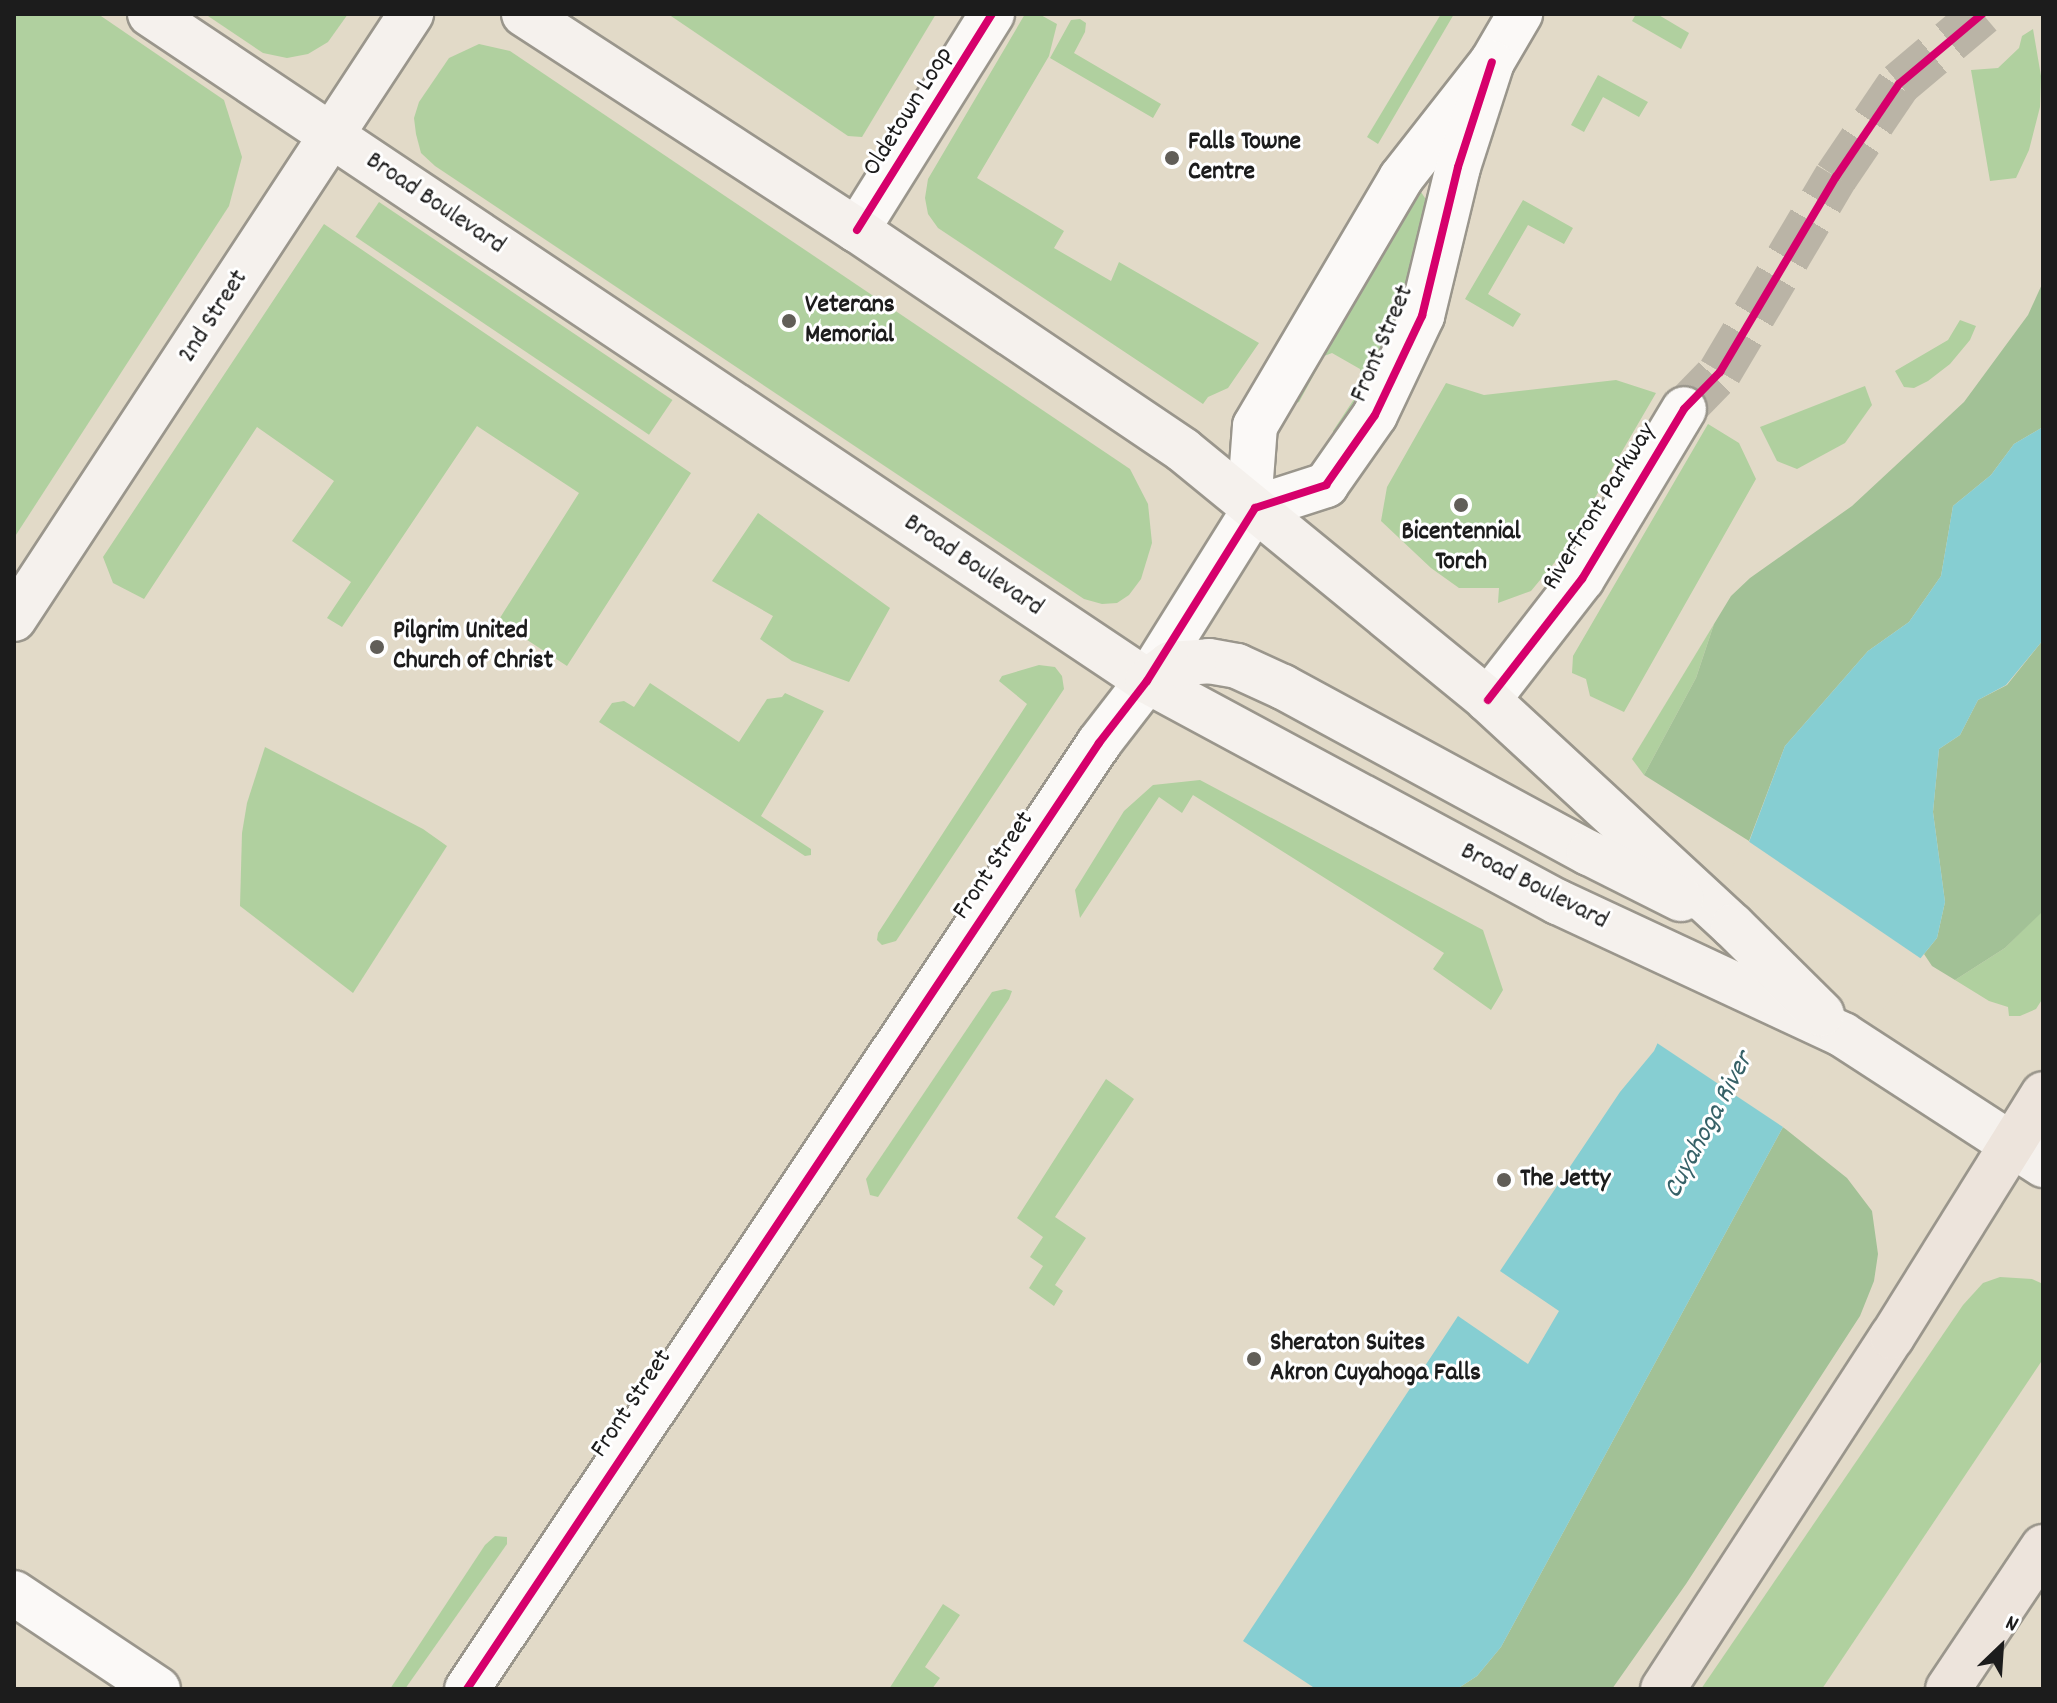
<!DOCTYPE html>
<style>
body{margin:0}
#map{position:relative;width:2057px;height:1703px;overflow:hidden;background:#e2dac8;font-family:Dekko,sans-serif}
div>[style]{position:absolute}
.green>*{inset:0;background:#b0d09f;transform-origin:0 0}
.forest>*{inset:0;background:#a2c196}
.water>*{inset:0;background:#86ced2}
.pier>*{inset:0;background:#e2dac8}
.minor-tunnel>*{height:44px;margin-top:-22px;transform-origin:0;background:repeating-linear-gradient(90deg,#bab4a6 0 44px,transparent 0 66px)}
.roads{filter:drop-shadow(2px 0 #9a968c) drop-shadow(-2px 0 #9a968c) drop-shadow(0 2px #9a968c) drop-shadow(0 -2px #9a968c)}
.minor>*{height:44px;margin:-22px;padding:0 22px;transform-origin:22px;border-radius:22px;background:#fbf9f7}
.tertiary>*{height:44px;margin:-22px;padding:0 22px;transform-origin:22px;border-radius:22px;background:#fbf9f7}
.secondary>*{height:44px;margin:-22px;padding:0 22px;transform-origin:22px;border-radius:22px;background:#f5f1ed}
.motorway>*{height:44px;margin:-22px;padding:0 22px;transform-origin:22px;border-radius:22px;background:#ede4dc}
.cycleway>*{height:8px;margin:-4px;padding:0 4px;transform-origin:4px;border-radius:4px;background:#d6006c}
.dots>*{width:22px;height:22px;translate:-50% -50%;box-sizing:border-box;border:4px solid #fff;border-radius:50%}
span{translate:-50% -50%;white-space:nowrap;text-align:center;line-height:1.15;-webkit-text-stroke:6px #fff;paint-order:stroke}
.street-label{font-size:26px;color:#1c1c1c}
.poi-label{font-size:26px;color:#1c1c1c;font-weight:700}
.left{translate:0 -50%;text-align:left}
.water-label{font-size:28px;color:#366167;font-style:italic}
.frame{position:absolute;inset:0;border:16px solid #1c1c1c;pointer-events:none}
.north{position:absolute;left:1961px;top:1607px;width:80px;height:80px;-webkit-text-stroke:6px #fff;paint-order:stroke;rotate:25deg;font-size:22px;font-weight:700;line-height:32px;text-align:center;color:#1c1c1c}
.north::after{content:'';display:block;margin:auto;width:28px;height:36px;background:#1c1c1c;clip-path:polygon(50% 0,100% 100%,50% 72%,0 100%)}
</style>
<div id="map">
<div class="green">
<div style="clip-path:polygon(14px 14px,98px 14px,224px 100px,242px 157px,229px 206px,14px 538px)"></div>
<div style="clip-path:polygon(205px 14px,348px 14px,328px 42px,308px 54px,287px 58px,263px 53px)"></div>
<div style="clip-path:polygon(668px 14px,936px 14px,862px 137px,848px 136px)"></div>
<div style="clip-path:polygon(1025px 14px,1039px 14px,1057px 24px,1049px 56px,977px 178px,1064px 231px,1054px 248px,1111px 281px,1119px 262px,1259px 343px,1228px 388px,1208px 397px,1203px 404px,938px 228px,928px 214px,925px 198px,928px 179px)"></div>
<div style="clip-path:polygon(1441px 14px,1454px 14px,1378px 144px,1367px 137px)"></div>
<div style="clip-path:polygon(1636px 14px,1657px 14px,1689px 33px,1681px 49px,1632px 21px)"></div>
<div style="clip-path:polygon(1080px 19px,1086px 23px,1085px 32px,1074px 53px,1161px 104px,1153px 118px,1050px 58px,1071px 20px)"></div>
<div style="clip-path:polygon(2033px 29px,2041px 76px,2040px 107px,2029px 150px,2016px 178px,1990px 181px,1971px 70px,1998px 68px,2019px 48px,2022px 36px)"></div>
<div style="clip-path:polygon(479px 44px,510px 51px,1130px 469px,1148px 504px,1152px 543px,1141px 579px,1129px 595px,1117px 603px,1102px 604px,1084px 599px,435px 166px,421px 153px,416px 134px,414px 118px,419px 102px,449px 58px)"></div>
<div style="clip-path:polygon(1598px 75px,1648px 102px,1639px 117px,1603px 97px,1584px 132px,1571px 125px)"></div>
<div style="clip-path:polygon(1419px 189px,1427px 201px,1413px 292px,1335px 446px,1333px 431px,1364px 384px,1360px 369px,1332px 353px,1324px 356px,1299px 402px,1281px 408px)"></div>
<div style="clip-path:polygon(1523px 200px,1573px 228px,1564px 244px,1528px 225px,1488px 294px,1521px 314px,1513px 327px,1465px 299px)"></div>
<div style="left:379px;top:202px;width:354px;height:42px;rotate:34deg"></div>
<div style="clip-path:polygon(324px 224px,691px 473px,567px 666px,498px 621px,579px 493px,477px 426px,342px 627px,327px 618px,351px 582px,292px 541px,334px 481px,257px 427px,144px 599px,113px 583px,103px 557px)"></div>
<div style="clip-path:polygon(1960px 320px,1976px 326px,1970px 340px,1950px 364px,1928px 381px,1914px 388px,1904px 387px,1895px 371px,1948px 340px)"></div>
<div style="clip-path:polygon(1616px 380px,1656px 393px,1564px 551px,1531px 591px,1498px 603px,1499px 588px,1459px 588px,1431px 568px,1381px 521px,1387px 487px,1446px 383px,1484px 395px)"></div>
<div style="clip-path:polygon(1865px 386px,1872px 405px,1845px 443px,1797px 469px,1777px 461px,1760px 427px)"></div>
<div style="clip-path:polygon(1708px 424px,1739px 443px,1756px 479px,1624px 712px,1590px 696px,1586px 679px,1572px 673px,1573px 656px)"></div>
<div style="clip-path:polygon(758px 513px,890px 608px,849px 682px,792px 661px,760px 639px,773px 616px,712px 581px)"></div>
<div style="clip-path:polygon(1714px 624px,1696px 678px,1644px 775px,1632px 759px)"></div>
<div style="clip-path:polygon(1039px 665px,1055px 667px,1062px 676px,1064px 689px,896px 941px,882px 945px,877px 940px,878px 933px,1027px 704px,999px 681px,1002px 676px)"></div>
<div style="clip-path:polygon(650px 683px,739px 742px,767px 699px,782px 697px,785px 693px,824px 711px,761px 816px,811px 849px,811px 855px,805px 856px,599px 722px,612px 703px,624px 701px,634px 707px)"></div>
<div style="clip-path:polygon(265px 747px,423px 829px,447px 846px,353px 993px,240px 906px,242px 833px,247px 803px)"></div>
<div style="clip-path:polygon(1200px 780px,1483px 930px,1503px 990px,1491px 1010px,1433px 969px,1444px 953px,1193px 795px,1182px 813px,1159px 797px,1080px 918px,1075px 890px,1124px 811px,1153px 785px)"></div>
<div style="clip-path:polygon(2043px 905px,2043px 998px,2036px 1009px,2020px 1016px,2009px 1016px,2008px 1007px,1989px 1001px,1955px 980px,2005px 948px,2040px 913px)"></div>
<div style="clip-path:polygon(1005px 989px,1012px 991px,1009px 999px,878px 1197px,870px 1195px,866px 1179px,992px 992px)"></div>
<div style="clip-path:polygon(1106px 1079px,1134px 1099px,1055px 1217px,1086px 1238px,1055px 1285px,1063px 1291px,1054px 1306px,1029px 1288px,1043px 1266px,1030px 1257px,1043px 1237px,1017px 1218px)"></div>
<div style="clip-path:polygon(2000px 1277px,2032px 1279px,2043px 1284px,2043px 1359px,1822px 1689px,1701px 1689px,1963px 1305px,1983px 1283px)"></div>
<div style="clip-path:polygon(495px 1536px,507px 1537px,507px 1544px,405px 1689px,390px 1689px,485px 1545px)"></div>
<div style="clip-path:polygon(943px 1604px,960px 1615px,925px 1667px,940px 1678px,932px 1689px,889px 1689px)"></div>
</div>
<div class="forest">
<div style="clip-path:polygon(2043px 282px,2043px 427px,2014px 444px,1991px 475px,1953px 506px,1941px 576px,1909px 622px,1868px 651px,1785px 746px,1749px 841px,1644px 775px,1696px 678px,1714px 624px,1731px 596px,1750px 578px,1852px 506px,1964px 402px,2028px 315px)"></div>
<div style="clip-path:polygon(2043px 640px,2043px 905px,2041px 913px,2005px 948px,1955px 980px,1932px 966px,1924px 954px,1937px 938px,1945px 902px,1933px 812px,1939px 749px,1960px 735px,1978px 700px,2007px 685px)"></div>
<div style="clip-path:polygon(1783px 1127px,1847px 1178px,1872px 1211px,1878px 1254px,1874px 1281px,1860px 1316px,1686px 1584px,1612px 1689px,1457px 1689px,1477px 1676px,1501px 1647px)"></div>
</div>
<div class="water">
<div style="clip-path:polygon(2043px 427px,2043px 640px,2006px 685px,1978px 700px,1960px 735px,1939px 749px,1933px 812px,1945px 902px,1937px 938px,1783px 1127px,1501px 1647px,1477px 1676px,1457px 1689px,1316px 1689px,1243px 1641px,1458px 1316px,1528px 1364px,1559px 1311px,1500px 1271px,1620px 1092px,1654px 1051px,1749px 842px,1785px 746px,1868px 651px,1909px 622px,1941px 576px,1953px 506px,1991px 475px,2014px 444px)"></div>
</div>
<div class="pier">
<div style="clip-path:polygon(1745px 839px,1923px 960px,1786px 1129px,1654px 1041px)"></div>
</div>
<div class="minor-tunnel">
<div style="left:1684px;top:409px;width:52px;rotate:-45.8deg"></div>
<div style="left:1720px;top:372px;width:227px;rotate:-59.3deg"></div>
<div style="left:1836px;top:177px;width:112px;rotate:-55.9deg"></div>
<div style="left:1899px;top:84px;width:109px;rotate:-40.1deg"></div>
</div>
<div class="roads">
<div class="minor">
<div style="left:857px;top:230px;width:255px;rotate:-58deg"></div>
<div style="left:1488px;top:700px;width:153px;rotate:-52.2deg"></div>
<div style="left:1582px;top:579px;width:198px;rotate:-59deg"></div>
<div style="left:14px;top:1593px;width:173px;rotate:33.7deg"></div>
</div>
<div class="tertiary">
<div style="left:1255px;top:508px;width:29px;rotate:-98deg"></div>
<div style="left:1251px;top:479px;width:53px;rotate:-85.7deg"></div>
<div style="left:1255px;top:426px;width:288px;rotate:-59.5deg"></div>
<div style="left:1401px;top:178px;width:147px;rotate:-51.9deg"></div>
<div style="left:1492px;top:62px;width:56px;rotate:-59.7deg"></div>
<div style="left:467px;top:1689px;width:1138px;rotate:-56.25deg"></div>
<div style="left:1099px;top:743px;width:78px;rotate:-52.3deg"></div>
<div style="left:1147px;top:681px;width:204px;rotate:-58deg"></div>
<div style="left:1255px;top:508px;width:75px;rotate:-17.9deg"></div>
<div style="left:1326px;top:485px;width:85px;rotate:-55deg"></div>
<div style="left:1375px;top:415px;width:110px;rotate:-64.6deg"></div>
<div style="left:1422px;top:316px;width:153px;rotate:-76.4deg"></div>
<div style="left:1458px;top:167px;width:110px;rotate:-72.1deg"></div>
</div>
<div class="secondary">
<div style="left:150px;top:14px;width:1200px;rotate:33.78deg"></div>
<div style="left:1147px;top:681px;width:467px;rotate:28.3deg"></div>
<div style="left:1558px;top:902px;width:315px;rotate:25deg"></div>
<div style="left:1843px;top:1035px;width:239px;rotate:33deg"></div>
<div style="left:524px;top:14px;width:397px;rotate:33deg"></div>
<div style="left:857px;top:230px;width:393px;rotate:34deg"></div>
<div style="left:1183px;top:450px;width:394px;rotate:39.3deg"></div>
<div style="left:1488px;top:700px;width:333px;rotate:42.7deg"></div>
<div style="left:1733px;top:926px;width:125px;rotate:44.7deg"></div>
<div style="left:14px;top:619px;width:724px;rotate:-56.73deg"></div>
<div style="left:1147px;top:681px;width:29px;rotate:-36deg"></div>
<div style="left:1170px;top:664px;width:39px;rotate:-4deg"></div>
<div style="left:1209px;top:661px;width:28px;rotate:10deg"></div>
<div style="left:1237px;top:666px;width:51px;rotate:24.5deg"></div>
<div style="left:1283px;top:687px;width:348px;rotate:28.5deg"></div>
<div style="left:1589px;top:853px;width:103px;rotate:26.6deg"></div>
</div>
<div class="motorway">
<div style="left:1663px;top:1689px;width:420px;rotate:-57deg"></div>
<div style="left:1892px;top:1337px;width:286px;rotate:-58.1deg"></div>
<div style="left:1948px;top:1689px;width:171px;rotate:-56.2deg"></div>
</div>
</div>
<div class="cycleway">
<div style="left:857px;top:230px;width:255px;rotate:-58deg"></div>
<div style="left:1488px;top:700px;width:153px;rotate:-52.2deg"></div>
<div style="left:1582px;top:579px;width:198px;rotate:-59deg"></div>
<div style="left:1684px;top:409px;width:52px;rotate:-45.8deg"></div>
<div style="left:1720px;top:372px;width:227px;rotate:-59.3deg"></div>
<div style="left:1836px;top:177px;width:112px;rotate:-55.9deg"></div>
<div style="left:1899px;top:84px;width:109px;rotate:-40.1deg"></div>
<div style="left:467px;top:1689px;width:1138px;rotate:-56.25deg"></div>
<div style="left:1099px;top:743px;width:78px;rotate:-52.3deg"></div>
<div style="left:1147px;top:681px;width:204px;rotate:-58deg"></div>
<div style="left:1255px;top:508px;width:75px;rotate:-17.9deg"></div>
<div style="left:1326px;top:485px;width:85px;rotate:-55deg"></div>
<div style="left:1375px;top:415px;width:110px;rotate:-64.6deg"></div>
<div style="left:1422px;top:316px;width:153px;rotate:-76.4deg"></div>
<div style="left:1458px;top:167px;width:110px;rotate:-72.1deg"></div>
</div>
<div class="dots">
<div style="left:1172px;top:158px;background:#615e58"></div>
<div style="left:789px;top:321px;background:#615e58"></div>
<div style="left:1461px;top:505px;background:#615e58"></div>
<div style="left:377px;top:647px;background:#615e58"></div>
<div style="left:1504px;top:1180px;background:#615e58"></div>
<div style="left:1254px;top:1359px;background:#615e58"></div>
</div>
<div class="street-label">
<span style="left:909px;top:112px;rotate:-58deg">Oldetown Loop</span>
<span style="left:435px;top:204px;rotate:34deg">Broad Boulevard</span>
<span style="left:214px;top:317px;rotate:-57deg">2nd Street</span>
<span style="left:1383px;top:344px;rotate:-67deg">Front Street</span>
<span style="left:1600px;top:507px;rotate:-58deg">Riverfront Parkway</span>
<span style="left:973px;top:566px;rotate:34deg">Broad Boulevard</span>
<span style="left:994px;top:866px;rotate:-56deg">Front Street</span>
<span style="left:1534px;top:887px;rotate:27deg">Broad Boulevard</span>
<span style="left:632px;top:1404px;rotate:-56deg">Front Street</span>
</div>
<div class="poi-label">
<span class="left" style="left:1188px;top:158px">Falls Towne<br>Centre</span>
<span class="left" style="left:805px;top:321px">Veterans<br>Memorial</span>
<span style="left:1461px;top:548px">Bicentennial<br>Torch</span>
<span class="left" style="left:393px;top:647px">Pilgrim United<br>Church of Christ</span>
<span class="left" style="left:1520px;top:1180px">The Jetty</span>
<span class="left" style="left:1270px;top:1359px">Sheraton Suites<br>Akron Cuyahoga Falls</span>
</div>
<div class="water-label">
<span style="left:1710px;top:1126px;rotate:-62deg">Cuyahoga River</span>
</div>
<div class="frame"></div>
<div class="north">N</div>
</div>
